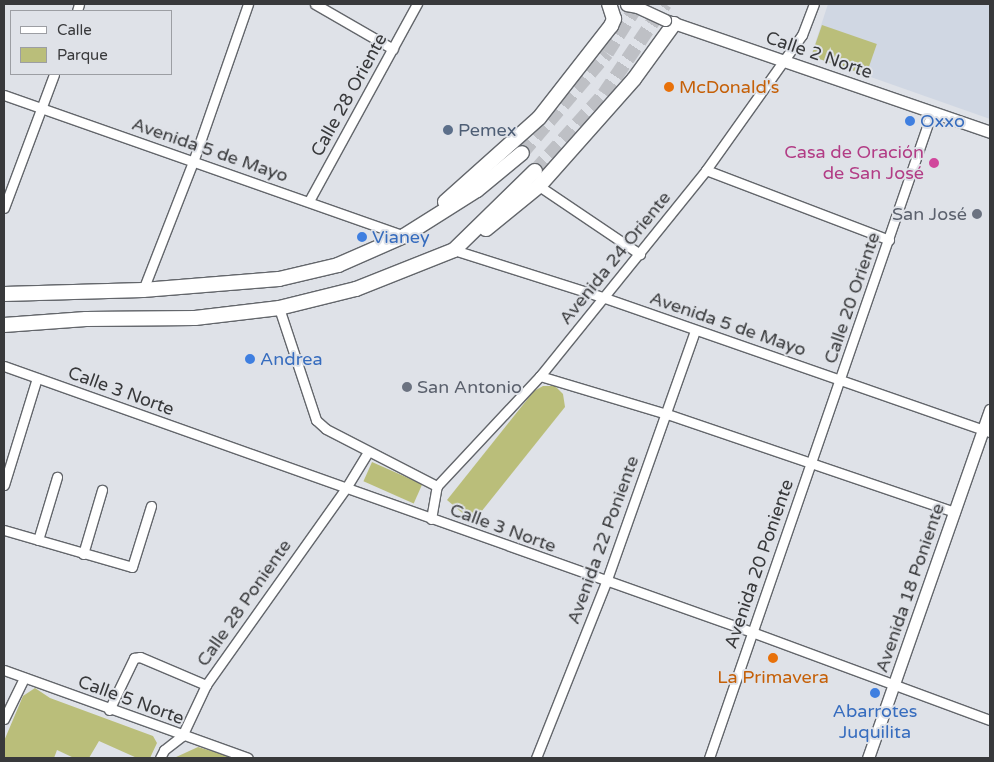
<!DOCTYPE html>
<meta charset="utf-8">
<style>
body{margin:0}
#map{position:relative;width:994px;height:762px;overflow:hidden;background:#dfe2e8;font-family:"Varela Round",sans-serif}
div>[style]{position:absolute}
.built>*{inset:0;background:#d0d7e3}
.green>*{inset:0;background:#babe7a;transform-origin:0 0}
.primary-tunnel>*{height:14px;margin-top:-7px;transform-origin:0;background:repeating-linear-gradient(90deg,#bec0c5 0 14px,transparent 0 21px)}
.roads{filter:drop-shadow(1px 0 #63666b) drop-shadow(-1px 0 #63666b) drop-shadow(0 1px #63666b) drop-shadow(0 -1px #63666b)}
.minor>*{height:9px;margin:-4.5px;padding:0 4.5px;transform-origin:4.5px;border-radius:4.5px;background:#fff}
.tertiary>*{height:11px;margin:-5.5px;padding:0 5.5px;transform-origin:5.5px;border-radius:5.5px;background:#fff}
.primary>*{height:14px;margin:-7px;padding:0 7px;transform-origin:7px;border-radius:7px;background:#fff}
.bridges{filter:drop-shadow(1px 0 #63666b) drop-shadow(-1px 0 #63666b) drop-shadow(0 1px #63666b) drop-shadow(0 -1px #63666b)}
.tertiary-bridge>*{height:11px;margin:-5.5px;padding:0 5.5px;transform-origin:5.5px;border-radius:5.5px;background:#fff}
.secondary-bridge>*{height:12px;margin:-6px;padding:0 6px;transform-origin:6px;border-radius:6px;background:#fff}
.dots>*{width:14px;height:14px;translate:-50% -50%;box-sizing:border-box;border:2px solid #dfe2e8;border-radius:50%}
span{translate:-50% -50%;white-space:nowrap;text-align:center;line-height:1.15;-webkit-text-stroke:4px #dfe2e8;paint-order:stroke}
.street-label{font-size:18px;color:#38393b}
.food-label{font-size:18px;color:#c56008}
.left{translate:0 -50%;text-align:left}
.shop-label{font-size:18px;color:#366cbe}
.service-label{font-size:18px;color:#4e5e75}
.hotel-label{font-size:18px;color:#b23c85}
.right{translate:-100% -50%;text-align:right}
.worship-label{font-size:18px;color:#5b616d}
.frame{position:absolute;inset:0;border:5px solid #38393b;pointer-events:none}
.legend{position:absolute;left:10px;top:10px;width:162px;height:65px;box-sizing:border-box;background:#dfe2e8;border:1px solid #9c9ea3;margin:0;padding:6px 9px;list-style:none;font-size:15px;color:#38393b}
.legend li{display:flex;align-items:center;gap:10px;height:25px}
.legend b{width:25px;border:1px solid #9c9ea3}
</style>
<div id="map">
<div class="built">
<div style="clip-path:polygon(828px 4px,990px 4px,990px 119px,811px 56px)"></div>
</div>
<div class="green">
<div style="left:822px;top:25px;width:58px;height:33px;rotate:19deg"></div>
<div style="clip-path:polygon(543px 386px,555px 386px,563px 394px,565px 407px,473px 522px,447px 500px,534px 391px)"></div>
<div style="left:372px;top:462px;width:55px;height:21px;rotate:24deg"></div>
<div style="clip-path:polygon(35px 688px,50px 698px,153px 736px,157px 743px,150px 758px,137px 758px,99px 741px,89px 758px,74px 758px,57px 750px,54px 758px,4px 758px,4px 741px,23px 696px)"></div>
<div style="clip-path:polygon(198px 747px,215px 752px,234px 758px,174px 758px)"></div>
</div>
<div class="primary-tunnel">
<div style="left:522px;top:153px;width:131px;rotate:-49.6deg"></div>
<div style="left:607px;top:53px;width:58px;rotate:-57.7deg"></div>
<div style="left:535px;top:171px;width:103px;rotate:-48.1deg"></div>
<div style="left:604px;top:94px;width:109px;rotate:-55.9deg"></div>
</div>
<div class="roads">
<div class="minor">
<div style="left:315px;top:4px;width:90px;rotate:30deg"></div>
<div style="left:77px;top:11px;width:7px;rotate:-74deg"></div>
<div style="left:4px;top:95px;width:424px;rotate:19.4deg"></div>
<div style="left:706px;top:170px;width:196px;rotate:20.9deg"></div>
<div style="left:539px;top:186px;width:122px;rotate:34deg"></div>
<div style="left:309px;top:201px;width:225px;rotate:-61.3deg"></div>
<div style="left:4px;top:208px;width:143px;rotate:-69.5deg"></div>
<div style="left:454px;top:250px;width:158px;rotate:17.6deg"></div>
<div style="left:605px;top:298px;width:408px;rotate:19.2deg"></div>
<div style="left:143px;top:290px;width:137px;rotate:-68.7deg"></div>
<div style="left:193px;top:162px;width:167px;rotate:-70.8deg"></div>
<div style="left:279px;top:308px;width:118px;rotate:71.7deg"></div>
<div style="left:316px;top:420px;width:13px;rotate:42deg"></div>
<div style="left:326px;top:429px;width:125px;rotate:27.2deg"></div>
<div style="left:4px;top:366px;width:794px;rotate:19.58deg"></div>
<div style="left:752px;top:632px;width:254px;rotate:20.3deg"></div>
<div style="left:540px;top:376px;width:133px;rotate:16.7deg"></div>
<div style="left:667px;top:414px;width:304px;rotate:18.8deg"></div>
<div style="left:4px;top:485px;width:112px;rotate:-72.9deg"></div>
<div style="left:431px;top:519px;width:34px;rotate:-80deg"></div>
<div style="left:437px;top:486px;width:151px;rotate:-46.9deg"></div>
<div style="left:540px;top:376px;width:265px;rotate:-51.1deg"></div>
<div style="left:706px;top:170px;width:166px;rotate:-54.6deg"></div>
<div style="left:802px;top:35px;width:33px;rotate:-69deg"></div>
<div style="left:4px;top:530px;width:133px;rotate:16.1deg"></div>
<div style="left:132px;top:567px;width:64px;rotate:-72.7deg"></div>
<div style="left:38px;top:540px;width:66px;rotate:-73.2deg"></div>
<div style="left:83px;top:554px;width:67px;rotate:-73.5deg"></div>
<div style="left:4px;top:670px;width:259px;rotate:19.8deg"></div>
<div style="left:109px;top:710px;width:58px;rotate:-64.3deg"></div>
<div style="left:134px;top:658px;width:6px;rotate:-9deg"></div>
<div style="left:140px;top:657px;width:72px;rotate:23deg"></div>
<div style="left:4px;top:719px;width:46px;rotate:-64deg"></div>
<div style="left:160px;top:758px;width:9px;rotate:-63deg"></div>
<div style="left:164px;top:750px;width:23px;rotate:-38deg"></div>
<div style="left:182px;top:736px;width:56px;rotate:-64.8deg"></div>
<div style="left:206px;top:685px;width:242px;rotate:-54.6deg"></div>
<div style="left:346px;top:488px;width:42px;rotate:-58.6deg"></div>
<div style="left:536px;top:758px;width:189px;rotate:-68.3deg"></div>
<div style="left:606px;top:582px;width:266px;rotate:-70.5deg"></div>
<div style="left:709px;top:758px;width:683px;rotate:-70.96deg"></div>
</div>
<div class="tertiary">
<div style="left:668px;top:21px;width:341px;rotate:19deg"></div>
<div style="left:868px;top:758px;width:369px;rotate:-70.7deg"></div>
</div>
<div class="primary">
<div style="left:445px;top:202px;width:126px;rotate:-41.8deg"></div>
<div style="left:539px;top:118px;width:117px;rotate:-52deg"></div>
<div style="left:611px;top:26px;width:8px;rotate:-67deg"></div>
<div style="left:614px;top:19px;width:16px;rotate:-108deg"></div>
<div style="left:486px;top:229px;width:68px;rotate:-39.1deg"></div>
<div style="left:539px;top:186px;width:143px;rotate:-48.4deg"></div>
<div style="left:634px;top:79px;width:68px;rotate:-54deg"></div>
<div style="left:4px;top:294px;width:139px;rotate:-1.6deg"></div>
<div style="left:143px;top:290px;width:136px;rotate:-4.6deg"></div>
<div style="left:279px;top:279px;width:61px;rotate:-13.3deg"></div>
<div style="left:338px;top:265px;width:72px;rotate:-23.7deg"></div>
<div style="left:404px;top:236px;width:86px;rotate:-32.2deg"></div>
<div style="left:477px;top:190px;width:58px;rotate:-39.4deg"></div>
<div style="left:4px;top:325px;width:82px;rotate:-4.2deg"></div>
<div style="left:86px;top:319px;width:109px;rotate:-0.5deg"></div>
<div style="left:195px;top:318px;width:85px;rotate:-6.8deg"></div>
<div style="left:279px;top:308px;width:79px;rotate:-13.9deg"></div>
<div style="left:356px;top:289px;width:105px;rotate:-21.7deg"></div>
<div style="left:454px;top:250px;width:113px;rotate:-44.3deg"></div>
</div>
</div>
<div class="bridges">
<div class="tertiary-bridge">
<div style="left:637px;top:7px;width:31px;rotate:25deg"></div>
</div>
<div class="secondary-bridge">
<div style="left:627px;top:5px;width:10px;rotate:11deg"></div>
</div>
</div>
<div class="dots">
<div style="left:669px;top:87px;background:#e8710a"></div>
<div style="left:910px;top:121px;background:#3f7fe0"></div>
<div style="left:448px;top:130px;background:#5c6f8a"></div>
<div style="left:934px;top:163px;background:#d1479c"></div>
<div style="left:977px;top:214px;background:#6b7280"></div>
<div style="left:362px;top:237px;background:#3f7fe0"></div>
<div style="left:250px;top:359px;background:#3f7fe0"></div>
<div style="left:407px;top:387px;background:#6b7280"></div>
<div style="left:773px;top:658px;background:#e8710a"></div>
<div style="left:875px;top:693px;background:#3f7fe0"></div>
</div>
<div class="street-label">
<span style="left:819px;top:55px;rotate:19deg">Calle 2 Norte</span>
<span style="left:349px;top:95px;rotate:-61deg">Calle 28 Oriente</span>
<span style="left:210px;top:150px;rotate:19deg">Avenida 5 de Mayo</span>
<span style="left:615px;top:258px;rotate:-51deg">Avenida 24 Oriente</span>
<span style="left:852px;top:298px;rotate:-71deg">Calle 20 Oriente</span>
<span style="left:728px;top:324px;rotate:19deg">Avenida 5 de Mayo</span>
<span style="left:121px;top:391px;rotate:20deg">Calle 3 Norte</span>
<span style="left:503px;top:528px;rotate:20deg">Calle 3 Norte</span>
<span style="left:603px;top:540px;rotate:-70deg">Avenida 22 Poniente</span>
<span style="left:759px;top:564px;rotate:-71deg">Avenida 20 Poniente</span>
<span style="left:910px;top:588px;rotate:-71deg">Avenida 18 Poniente</span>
<span style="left:244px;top:603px;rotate:-55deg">Calle 28 Poniente</span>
<span style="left:131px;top:700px;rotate:20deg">Calle 5 Norte</span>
</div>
<div class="food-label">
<span class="left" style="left:679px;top:87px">McDonald's</span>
<span style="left:773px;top:677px">La Primavera</span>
</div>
<div class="shop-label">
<span class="left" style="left:920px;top:121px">Oxxo</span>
<span class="left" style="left:372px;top:237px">Vianey</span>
<span class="left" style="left:260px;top:359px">Andrea</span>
<span style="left:875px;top:722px">Abarrotes<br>Juquilita</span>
</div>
<div class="service-label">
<span class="left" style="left:458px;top:130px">Pemex</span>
</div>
<div class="hotel-label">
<span class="right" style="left:924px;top:163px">Casa de Oración<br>de San José</span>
</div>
<div class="worship-label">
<span class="right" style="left:967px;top:214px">San José</span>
<span class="left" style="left:417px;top:387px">San Antonio</span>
</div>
<div class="frame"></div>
<ul class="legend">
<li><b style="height:6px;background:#fff"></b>Calle</li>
<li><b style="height:14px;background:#babe7a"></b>Parque</li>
</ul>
</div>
